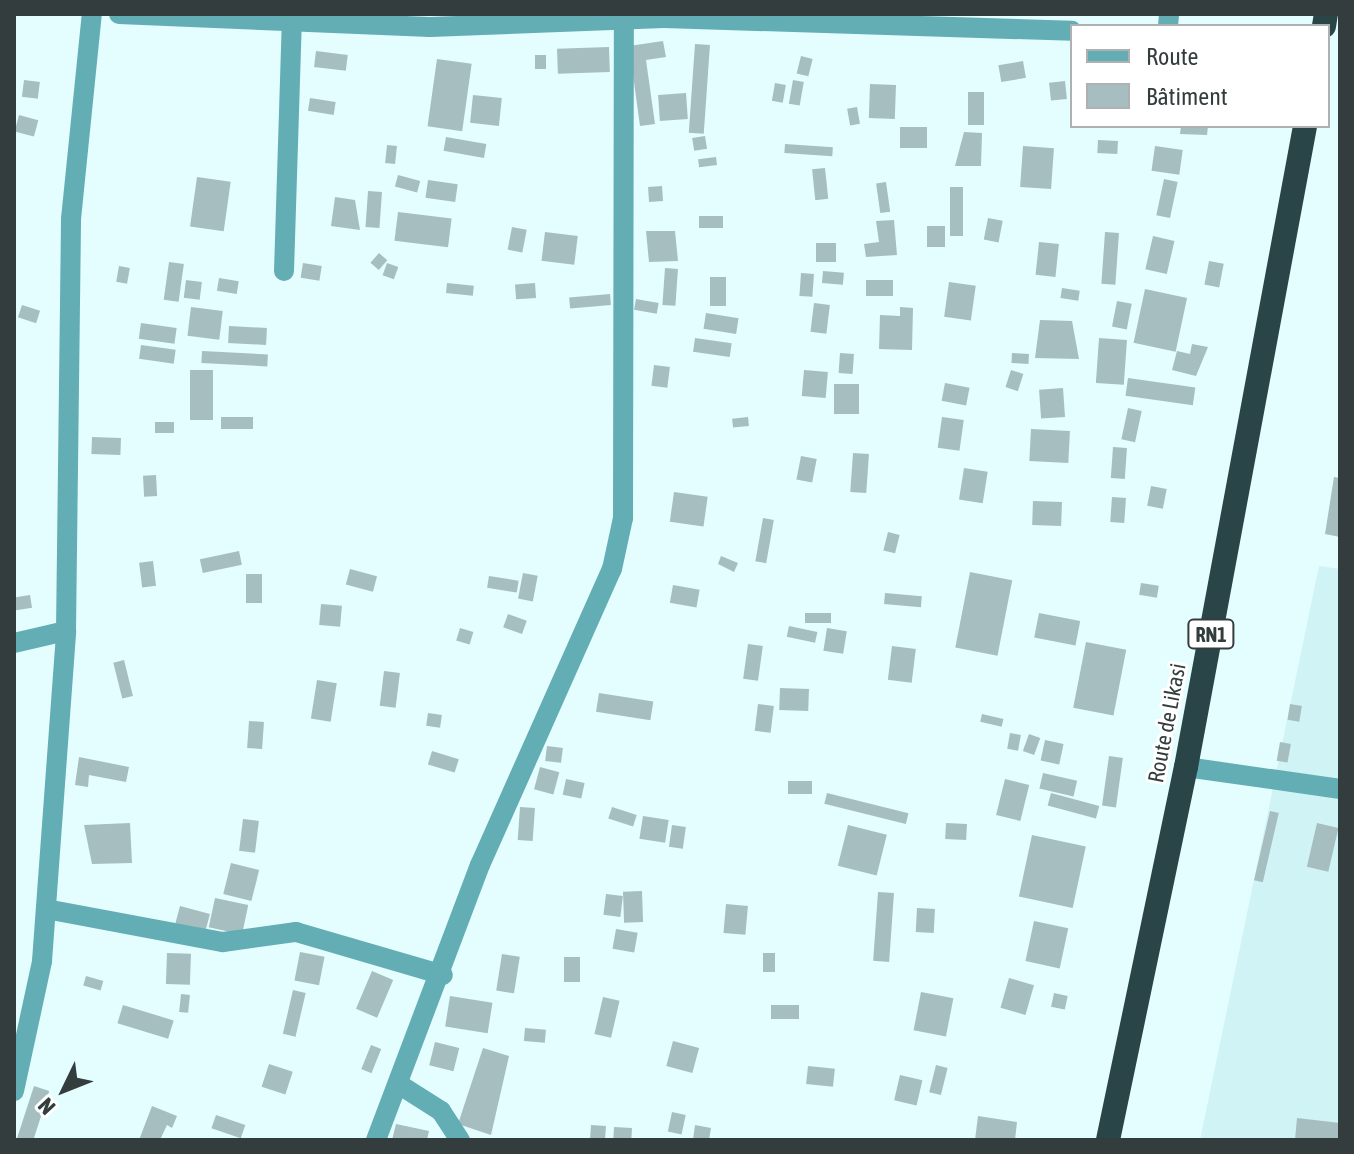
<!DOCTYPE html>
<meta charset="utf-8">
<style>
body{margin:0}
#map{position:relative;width:1354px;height:1154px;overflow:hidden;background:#e4fdff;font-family:"Asap Condensed",sans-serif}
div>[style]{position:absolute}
.built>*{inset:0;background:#d0f3f5}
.building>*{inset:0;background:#a6bebf;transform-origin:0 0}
.minor>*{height:20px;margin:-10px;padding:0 10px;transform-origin:10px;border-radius:10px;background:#63aeb4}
.highway>*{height:24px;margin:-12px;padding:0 12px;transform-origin:12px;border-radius:12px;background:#2a4547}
span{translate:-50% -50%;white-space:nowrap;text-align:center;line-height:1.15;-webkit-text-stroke:6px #fff;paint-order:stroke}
.shield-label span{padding:2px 6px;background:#fff;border:2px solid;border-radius:6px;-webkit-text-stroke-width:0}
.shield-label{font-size:20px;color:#333d3d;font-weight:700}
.street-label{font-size:22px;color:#333d3d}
.frame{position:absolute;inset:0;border:16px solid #333d3d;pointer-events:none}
.legend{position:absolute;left:1070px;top:24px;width:260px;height:104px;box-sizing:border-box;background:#fff;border:2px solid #adb1b1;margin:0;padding:10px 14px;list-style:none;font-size:24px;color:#333d3d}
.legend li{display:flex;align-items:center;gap:16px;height:40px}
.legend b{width:40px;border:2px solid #adb1b1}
.north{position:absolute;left:24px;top:1050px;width:80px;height:80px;-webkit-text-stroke:6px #fff;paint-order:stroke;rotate:227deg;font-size:22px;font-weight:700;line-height:32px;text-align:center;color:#333d3d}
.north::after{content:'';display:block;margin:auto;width:28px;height:36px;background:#333d3d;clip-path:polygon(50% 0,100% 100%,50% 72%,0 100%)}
</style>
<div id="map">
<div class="built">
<div style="clip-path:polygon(1319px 566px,1340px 569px,1340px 1140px,1200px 1140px)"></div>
</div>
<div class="building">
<div style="clip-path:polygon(663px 41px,666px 57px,646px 60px,655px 124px,640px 126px,629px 46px)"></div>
<div style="left:695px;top:44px;width:15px;height:89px;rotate:4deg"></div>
<div style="left:609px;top:47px;width:25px;height:52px;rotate:88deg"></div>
<div style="left:316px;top:51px;width:32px;height:16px;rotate:7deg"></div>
<div style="left:535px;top:55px;width:11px;height:14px"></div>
<div style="left:801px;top:56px;width:12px;height:18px;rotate:14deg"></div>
<div style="left:437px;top:59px;width:35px;height:68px;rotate:8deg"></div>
<div style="left:1023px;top:61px;width:17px;height:25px;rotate:80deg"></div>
<div style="left:24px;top:80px;width:16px;height:17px;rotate:7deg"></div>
<div style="left:793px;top:80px;width:11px;height:24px;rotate:10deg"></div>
<div style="left:1065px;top:81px;width:18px;height:16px;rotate:84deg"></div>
<div style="left:775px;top:83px;width:11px;height:18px;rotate:10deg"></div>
<div style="left:870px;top:84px;width:26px;height:34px;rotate:2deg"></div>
<div style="left:968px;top:92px;width:16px;height:33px"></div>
<div style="left:686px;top:93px;width:26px;height:28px;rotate:86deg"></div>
<div style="left:473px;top:95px;width:29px;height:28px;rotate:6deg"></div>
<div style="left:310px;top:98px;width:26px;height:13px;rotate:9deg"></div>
<div style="left:857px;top:107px;width:17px;height:10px;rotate:80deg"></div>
<div style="left:19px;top:115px;width:20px;height:17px;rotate:15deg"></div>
<div style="clip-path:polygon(1181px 126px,1208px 126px,1207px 135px,1180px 134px)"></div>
<div style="left:900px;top:127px;width:27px;height:21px"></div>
<div style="clip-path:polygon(964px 132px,982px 133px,981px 166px,955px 166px)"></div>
<div style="left:705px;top:136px;width:13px;height:13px;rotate:81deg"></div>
<div style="left:446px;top:137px;width:41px;height:14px;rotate:10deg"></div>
<div style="left:1098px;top:140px;width:20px;height:13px;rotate:3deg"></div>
<div style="left:785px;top:144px;width:48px;height:9px;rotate:4deg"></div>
<div style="left:387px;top:145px;width:10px;height:18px;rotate:6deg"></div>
<div style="left:1023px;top:146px;width:31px;height:41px;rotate:4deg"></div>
<div style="left:1155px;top:146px;width:28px;height:25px;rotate:8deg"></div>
<div style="left:716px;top:157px;width:8px;height:18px;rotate:83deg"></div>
<div style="left:825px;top:168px;width:31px;height:13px;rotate:84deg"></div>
<div style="left:398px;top:175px;width:23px;height:12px;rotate:15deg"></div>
<div style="left:197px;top:177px;width:34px;height:50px;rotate:8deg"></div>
<div style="left:1164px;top:179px;width:14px;height:37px;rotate:12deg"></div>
<div style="left:428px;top:180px;width:30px;height:18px;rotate:8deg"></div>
<div style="left:886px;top:182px;width:30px;height:10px;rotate:82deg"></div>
<div style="left:662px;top:186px;width:15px;height:14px;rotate:86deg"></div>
<div style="left:950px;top:187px;width:13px;height:49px"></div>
<div style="left:368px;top:191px;width:14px;height:36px;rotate:4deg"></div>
<div style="clip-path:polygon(335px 197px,355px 200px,360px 230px,331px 226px)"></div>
<div style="left:398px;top:212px;width:54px;height:29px;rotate:7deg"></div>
<div style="left:699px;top:216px;width:24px;height:12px"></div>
<div style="left:988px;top:218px;width:15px;height:22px;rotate:11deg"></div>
<div style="clip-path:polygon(894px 220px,897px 255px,866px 257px,864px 244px,879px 242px,876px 221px)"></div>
<div style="left:927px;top:226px;width:18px;height:21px"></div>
<div style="left:512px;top:227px;width:15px;height:23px;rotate:11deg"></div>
<div style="clip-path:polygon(646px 231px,675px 231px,678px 261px,649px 262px)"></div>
<div style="left:545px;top:232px;width:33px;height:29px;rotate:7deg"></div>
<div style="left:1105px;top:232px;width:14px;height:52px;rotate:4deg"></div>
<div style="left:1153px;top:236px;width:22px;height:34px;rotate:13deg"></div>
<div style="left:1039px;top:242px;width:20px;height:33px;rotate:6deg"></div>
<div style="left:816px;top:243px;width:20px;height:19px"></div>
<div style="left:379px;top:253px;width:11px;height:13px;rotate:41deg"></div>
<div style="left:1209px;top:261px;width:15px;height:24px;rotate:11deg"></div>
<div style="left:169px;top:262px;width:15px;height:38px;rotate:8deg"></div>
<div style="left:303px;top:263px;width:19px;height:15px;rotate:9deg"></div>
<div style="left:387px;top:263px;width:12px;height:13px;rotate:20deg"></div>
<div style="left:119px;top:266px;width:11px;height:16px;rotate:10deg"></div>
<div style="left:665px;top:268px;width:13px;height:37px;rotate:4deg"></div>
<div style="left:823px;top:271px;width:21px;height:12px;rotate:5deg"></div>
<div style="left:801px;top:273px;width:13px;height:23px;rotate:4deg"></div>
<div style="left:710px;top:277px;width:16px;height:29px"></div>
<div style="left:219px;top:278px;width:20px;height:13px;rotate:9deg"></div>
<div style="left:186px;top:280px;width:16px;height:18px;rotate:7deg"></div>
<div style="left:893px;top:280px;width:16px;height:27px;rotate:90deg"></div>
<div style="left:949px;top:282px;width:27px;height:35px;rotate:8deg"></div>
<div style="left:447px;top:283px;width:27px;height:10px;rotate:6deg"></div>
<div style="left:535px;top:283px;width:15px;height:20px;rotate:86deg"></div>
<div style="left:1062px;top:288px;width:18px;height:10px;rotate:9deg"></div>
<div style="left:1145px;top:289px;width:43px;height:55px;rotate:12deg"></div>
<div style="left:610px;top:294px;width:11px;height:41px;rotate:85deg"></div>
<div style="left:636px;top:299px;width:23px;height:11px;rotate:10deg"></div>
<div style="left:1117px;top:301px;width:15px;height:26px;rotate:11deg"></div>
<div style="left:814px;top:303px;width:16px;height:29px;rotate:7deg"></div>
<div style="left:22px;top:305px;width:19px;height:13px;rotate:18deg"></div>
<div style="left:191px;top:307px;width:32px;height:29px;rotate:7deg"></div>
<div style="clip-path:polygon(900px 307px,913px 308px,912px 350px,879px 349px,880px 315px,900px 316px)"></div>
<div style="left:706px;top:313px;width:33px;height:16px;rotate:9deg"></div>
<div style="clip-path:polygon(1040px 320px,1072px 321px,1079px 359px,1035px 358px)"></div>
<div style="left:141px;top:323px;width:36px;height:16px;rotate:8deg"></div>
<div style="left:229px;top:326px;width:38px;height:17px;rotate:3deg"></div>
<div style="left:695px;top:338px;width:37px;height:14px;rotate:8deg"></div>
<div style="left:1099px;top:338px;width:28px;height:45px;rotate:4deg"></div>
<div style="clip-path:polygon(1192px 344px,1208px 347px,1196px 376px,1172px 370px,1177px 351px,1190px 354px)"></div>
<div style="left:141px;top:345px;width:35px;height:14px;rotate:8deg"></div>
<div style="left:202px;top:351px;width:66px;height:12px;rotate:3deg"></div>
<div style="left:840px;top:353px;width:14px;height:20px;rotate:4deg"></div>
<div style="left:1012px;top:353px;width:17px;height:10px;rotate:3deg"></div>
<div style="left:654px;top:365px;width:16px;height:21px;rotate:7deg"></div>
<div style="left:190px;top:370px;width:23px;height:50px"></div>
<div style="left:804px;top:370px;width:24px;height:26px;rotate:5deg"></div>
<div style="left:1011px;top:370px;width:13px;height:18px;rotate:18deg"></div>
<div style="left:1128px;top:378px;width:68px;height:18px;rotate:8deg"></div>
<div style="left:945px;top:383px;width:25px;height:18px;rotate:11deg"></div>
<div style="left:834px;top:384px;width:25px;height:30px"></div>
<div style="left:1063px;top:388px;width:29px;height:24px;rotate:86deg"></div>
<div style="left:1128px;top:408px;width:14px;height:32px;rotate:12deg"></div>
<div style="left:253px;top:417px;width:12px;height:32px;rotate:90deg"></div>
<div style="left:748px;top:417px;width:9px;height:16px;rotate:84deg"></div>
<div style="left:942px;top:417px;width:22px;height:31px;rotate:8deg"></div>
<div style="left:155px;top:422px;width:19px;height:11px"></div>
<div style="left:1031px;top:429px;width:39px;height:32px;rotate:3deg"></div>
<div style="left:92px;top:437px;width:29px;height:17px;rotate:2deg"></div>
<div style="left:1113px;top:447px;width:14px;height:31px;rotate:4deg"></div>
<div style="left:853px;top:453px;width:16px;height:39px;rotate:4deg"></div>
<div style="left:801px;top:456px;width:16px;height:24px;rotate:11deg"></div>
<div style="left:964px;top:468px;width:24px;height:32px;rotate:9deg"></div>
<div style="left:156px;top:475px;width:21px;height:13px;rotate:87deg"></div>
<div style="clip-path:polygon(1334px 477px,1340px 478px,1340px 537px,1325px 534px)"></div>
<div style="left:1151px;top:486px;width:16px;height:20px;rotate:11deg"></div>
<div style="left:674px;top:492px;width:34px;height:30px;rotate:8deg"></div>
<div style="left:1112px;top:497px;width:14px;height:25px;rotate:4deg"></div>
<div style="left:1033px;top:501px;width:29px;height:24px;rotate:2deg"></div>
<div style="left:763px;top:518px;width:11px;height:44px;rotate:10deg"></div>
<div style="left:888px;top:532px;width:12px;height:19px;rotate:14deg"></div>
<div style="left:239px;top:551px;width:14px;height:40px;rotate:78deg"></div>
<div style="clip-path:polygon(721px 556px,738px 563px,734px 572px,718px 564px)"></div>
<div style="left:153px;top:561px;width:25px;height:14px;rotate:83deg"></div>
<div style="left:350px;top:569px;width:28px;height:16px;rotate:15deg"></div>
<div style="left:970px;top:572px;width:43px;height:77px;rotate:11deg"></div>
<div style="left:523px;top:573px;width:15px;height:26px;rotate:11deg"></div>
<div style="left:246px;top:574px;width:16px;height:29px"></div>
<div style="left:489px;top:576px;width:30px;height:12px;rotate:9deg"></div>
<div style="left:1141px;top:583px;width:18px;height:12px;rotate:9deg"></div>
<div style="left:673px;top:585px;width:27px;height:18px;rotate:10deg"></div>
<div style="left:885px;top:593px;width:37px;height:11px;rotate:5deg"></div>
<div style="left:30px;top:595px;width:13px;height:16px;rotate:81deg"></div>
<div style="left:321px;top:604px;width:21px;height:21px;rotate:5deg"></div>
<div style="left:831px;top:613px;width:10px;height:26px;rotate:90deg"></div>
<div style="left:1039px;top:613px;width:42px;height:25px;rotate:11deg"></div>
<div style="left:508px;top:614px;width:20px;height:14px;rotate:20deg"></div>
<div style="left:789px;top:626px;width:29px;height:11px;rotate:12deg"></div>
<div style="left:460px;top:628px;width:14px;height:13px;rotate:17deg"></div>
<div style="left:827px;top:628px;width:20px;height:23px;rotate:9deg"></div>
<div style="left:1086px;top:642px;width:41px;height:67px;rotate:11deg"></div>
<div style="left:748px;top:644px;width:15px;height:35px;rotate:8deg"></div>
<div style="left:892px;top:646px;width:24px;height:34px;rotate:7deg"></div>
<div style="left:124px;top:660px;width:37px;height:11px;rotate:76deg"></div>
<div style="left:384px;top:671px;width:16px;height:35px;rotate:7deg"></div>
<div style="left:317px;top:680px;width:20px;height:39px;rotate:9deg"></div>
<div style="left:780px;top:688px;width:29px;height:22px;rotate:2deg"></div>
<div style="left:599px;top:693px;width:55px;height:19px;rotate:9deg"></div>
<div style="left:758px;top:704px;width:16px;height:27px;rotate:7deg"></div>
<div style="left:1290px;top:704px;width:12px;height:16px;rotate:9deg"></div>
<div style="left:428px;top:713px;width:14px;height:13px;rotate:8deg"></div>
<div style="left:982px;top:714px;width:22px;height:8px;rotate:13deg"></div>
<div style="left:249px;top:721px;width:15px;height:27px;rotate:4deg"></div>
<div style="left:1010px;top:733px;width:11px;height:16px;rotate:10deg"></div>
<div style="left:1029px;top:734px;width:12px;height:18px;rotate:20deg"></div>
<div style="left:1045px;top:740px;width:19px;height:21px;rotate:12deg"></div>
<div style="left:1280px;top:742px;width:11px;height:19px;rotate:10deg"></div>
<div style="left:547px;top:746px;width:16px;height:15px;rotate:7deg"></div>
<div style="left:432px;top:751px;width:28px;height:14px;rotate:17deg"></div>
<div style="left:1109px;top:756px;width:14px;height:50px;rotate:8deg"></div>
<div style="clip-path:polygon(79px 757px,129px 767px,126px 782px,89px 775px,88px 787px,75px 785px)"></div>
<div style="left:540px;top:767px;width:20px;height:23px;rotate:15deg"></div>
<div style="left:1043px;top:773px;width:35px;height:16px;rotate:13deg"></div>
<div style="left:566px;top:779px;width:19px;height:16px;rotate:12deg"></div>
<div style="left:1005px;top:779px;width:25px;height:37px;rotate:14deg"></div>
<div style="left:788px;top:781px;width:24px;height:13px"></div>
<div style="left:827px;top:793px;width:84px;height:11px;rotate:14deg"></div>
<div style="left:1051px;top:793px;width:50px;height:13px;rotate:15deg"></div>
<div style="left:520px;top:807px;width:15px;height:33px;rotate:4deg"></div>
<div style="left:612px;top:807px;width:26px;height:12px;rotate:18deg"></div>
<div style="left:1270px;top:811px;width:9px;height:71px;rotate:13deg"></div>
<div style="left:643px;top:816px;width:26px;height:23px;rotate:9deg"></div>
<div style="left:243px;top:819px;width:16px;height:32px;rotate:7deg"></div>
<div style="clip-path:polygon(130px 823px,132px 863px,92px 864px,84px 825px)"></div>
<div style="left:946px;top:823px;width:21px;height:16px;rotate:3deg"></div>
<div style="left:1317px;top:823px;width:22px;height:45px;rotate:13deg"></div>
<div style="left:672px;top:825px;width:14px;height:22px;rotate:8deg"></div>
<div style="left:848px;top:825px;width:40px;height:42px;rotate:14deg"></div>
<div style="left:1032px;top:835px;width:55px;height:63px;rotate:12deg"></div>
<div style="left:231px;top:863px;width:29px;height:32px;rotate:14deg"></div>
<div style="left:642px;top:891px;width:31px;height:19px;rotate:88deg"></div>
<div style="left:878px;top:892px;width:16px;height:69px;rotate:4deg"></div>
<div style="left:606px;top:894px;width:17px;height:21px;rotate:7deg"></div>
<div style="left:215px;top:898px;width:34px;height:30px;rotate:12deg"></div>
<div style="left:726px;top:904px;width:22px;height:29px;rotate:5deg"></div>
<div style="left:180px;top:906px;width:31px;height:18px;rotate:15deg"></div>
<div style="left:917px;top:908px;width:18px;height:24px;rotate:3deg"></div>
<div style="left:1034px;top:921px;width:35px;height:41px;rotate:12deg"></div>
<div style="left:616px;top:929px;width:22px;height:20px;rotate:10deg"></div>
<div style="left:300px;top:952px;width:25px;height:29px;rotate:11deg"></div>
<div style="left:167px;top:953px;width:24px;height:31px;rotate:2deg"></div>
<div style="left:763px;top:953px;width:12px;height:19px"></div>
<div style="left:502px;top:954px;width:18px;height:37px;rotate:9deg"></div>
<div style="left:564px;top:957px;width:16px;height:25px"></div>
<div style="left:372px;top:971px;width:23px;height:41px;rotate:23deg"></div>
<div style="left:86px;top:976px;width:18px;height:10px;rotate:16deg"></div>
<div style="left:1009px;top:978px;width:26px;height:31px;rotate:16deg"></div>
<div style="left:293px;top:990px;width:13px;height:45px;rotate:13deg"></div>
<div style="left:921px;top:992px;width:33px;height:39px;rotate:11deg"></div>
<div style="left:1054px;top:993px;width:14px;height:14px;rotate:12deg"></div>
<div style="left:181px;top:994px;width:9px;height:18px;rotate:6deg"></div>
<div style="left:450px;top:996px;width:43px;height:31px;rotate:9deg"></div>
<div style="left:603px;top:997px;width:17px;height:38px;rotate:13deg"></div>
<div style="left:123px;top:1005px;width:53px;height:19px;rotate:17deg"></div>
<div style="left:771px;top:1005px;width:28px;height:14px"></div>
<div style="left:525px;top:1028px;width:21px;height:13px;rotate:5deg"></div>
<div style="left:673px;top:1041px;width:27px;height:26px;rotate:15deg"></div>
<div style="left:435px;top:1042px;width:25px;height:24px;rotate:14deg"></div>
<div style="left:371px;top:1045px;width:11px;height:26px;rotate:22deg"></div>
<div style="clip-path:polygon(483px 1048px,509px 1056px,491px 1135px,458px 1124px)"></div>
<div style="left:269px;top:1064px;width:25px;height:24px;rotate:18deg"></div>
<div style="left:936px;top:1065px;width:12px;height:28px;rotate:14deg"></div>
<div style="left:808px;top:1066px;width:27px;height:18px;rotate:6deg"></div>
<div style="left:900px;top:1075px;width:23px;height:26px;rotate:13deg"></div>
<div style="left:34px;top:1086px;width:16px;height:57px;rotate:18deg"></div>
<div style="clip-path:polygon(152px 1106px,177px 1116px,172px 1128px,167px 1125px,160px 1140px,139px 1140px)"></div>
<div style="left:672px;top:1112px;width:14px;height:20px;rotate:12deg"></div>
<div style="left:216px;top:1115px;width:31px;height:14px;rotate:19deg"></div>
<div style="clip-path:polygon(978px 1116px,1017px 1122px,1015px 1140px,975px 1140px)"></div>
<div style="clip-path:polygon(1297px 1118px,1340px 1123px,1340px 1140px,1295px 1140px)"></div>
<div style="clip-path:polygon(396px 1124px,429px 1131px,427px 1140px,392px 1140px)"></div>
<div style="left:591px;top:1125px;width:15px;height:15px;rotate:4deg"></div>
<div style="clip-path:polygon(695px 1125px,711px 1128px,709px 1140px,693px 1140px)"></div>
<div style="left:614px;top:1127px;width:18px;height:13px;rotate:3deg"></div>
</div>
<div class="minor">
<div style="left:119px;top:14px;width:311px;rotate:2.4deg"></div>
<div style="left:430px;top:27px;width:234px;rotate:-2.2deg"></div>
<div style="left:664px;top:18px;width:408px;rotate:1.8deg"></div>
<div style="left:1168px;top:26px;width:12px;rotate:-85deg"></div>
<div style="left:284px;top:271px;width:250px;rotate:-88.2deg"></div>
<div style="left:14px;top:643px;width:53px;rotate:-13deg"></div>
<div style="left:1186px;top:767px;width:156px;rotate:8.1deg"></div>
<div style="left:46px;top:909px;width:180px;rotate:10.6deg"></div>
<div style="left:223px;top:942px;width:74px;rotate:-7.8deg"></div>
<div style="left:296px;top:932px;width:153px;rotate:16.3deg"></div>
<div style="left:400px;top:1085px;width:49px;rotate:32.4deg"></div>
<div style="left:441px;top:1111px;width:35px;rotate:57deg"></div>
<div style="left:14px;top:1091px;width:133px;rotate:-77.8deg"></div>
<div style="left:42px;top:961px;width:331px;rotate:-85.8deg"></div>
<div style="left:66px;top:631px;width:412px;rotate:-89.3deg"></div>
<div style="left:71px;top:219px;width:206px;rotate:-84.2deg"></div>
<div style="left:376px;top:1140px;width:294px;rotate:-69.3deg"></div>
<div style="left:480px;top:865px;width:324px;rotate:-66deg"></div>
<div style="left:612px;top:569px;width:52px;rotate:-77.8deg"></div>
<div style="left:623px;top:518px;width:498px;rotate:-89.9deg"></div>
</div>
<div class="highway">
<div style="left:1324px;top:26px;width:12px;rotate:-81deg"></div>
<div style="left:1108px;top:1140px;width:381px;rotate:-78.2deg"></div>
<div style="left:1186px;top:767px;width:652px;rotate:-79.48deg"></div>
</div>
<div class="shield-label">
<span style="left:1211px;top:634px">RN1</span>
</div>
<div class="street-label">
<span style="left:1167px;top:723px;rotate:-79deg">Route de Likasi</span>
</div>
<div class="frame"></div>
<ul class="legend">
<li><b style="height:10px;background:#63aeb4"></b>Route</li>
<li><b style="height:22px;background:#a6bebf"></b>Bâtiment</li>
</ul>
<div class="north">N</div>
</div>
